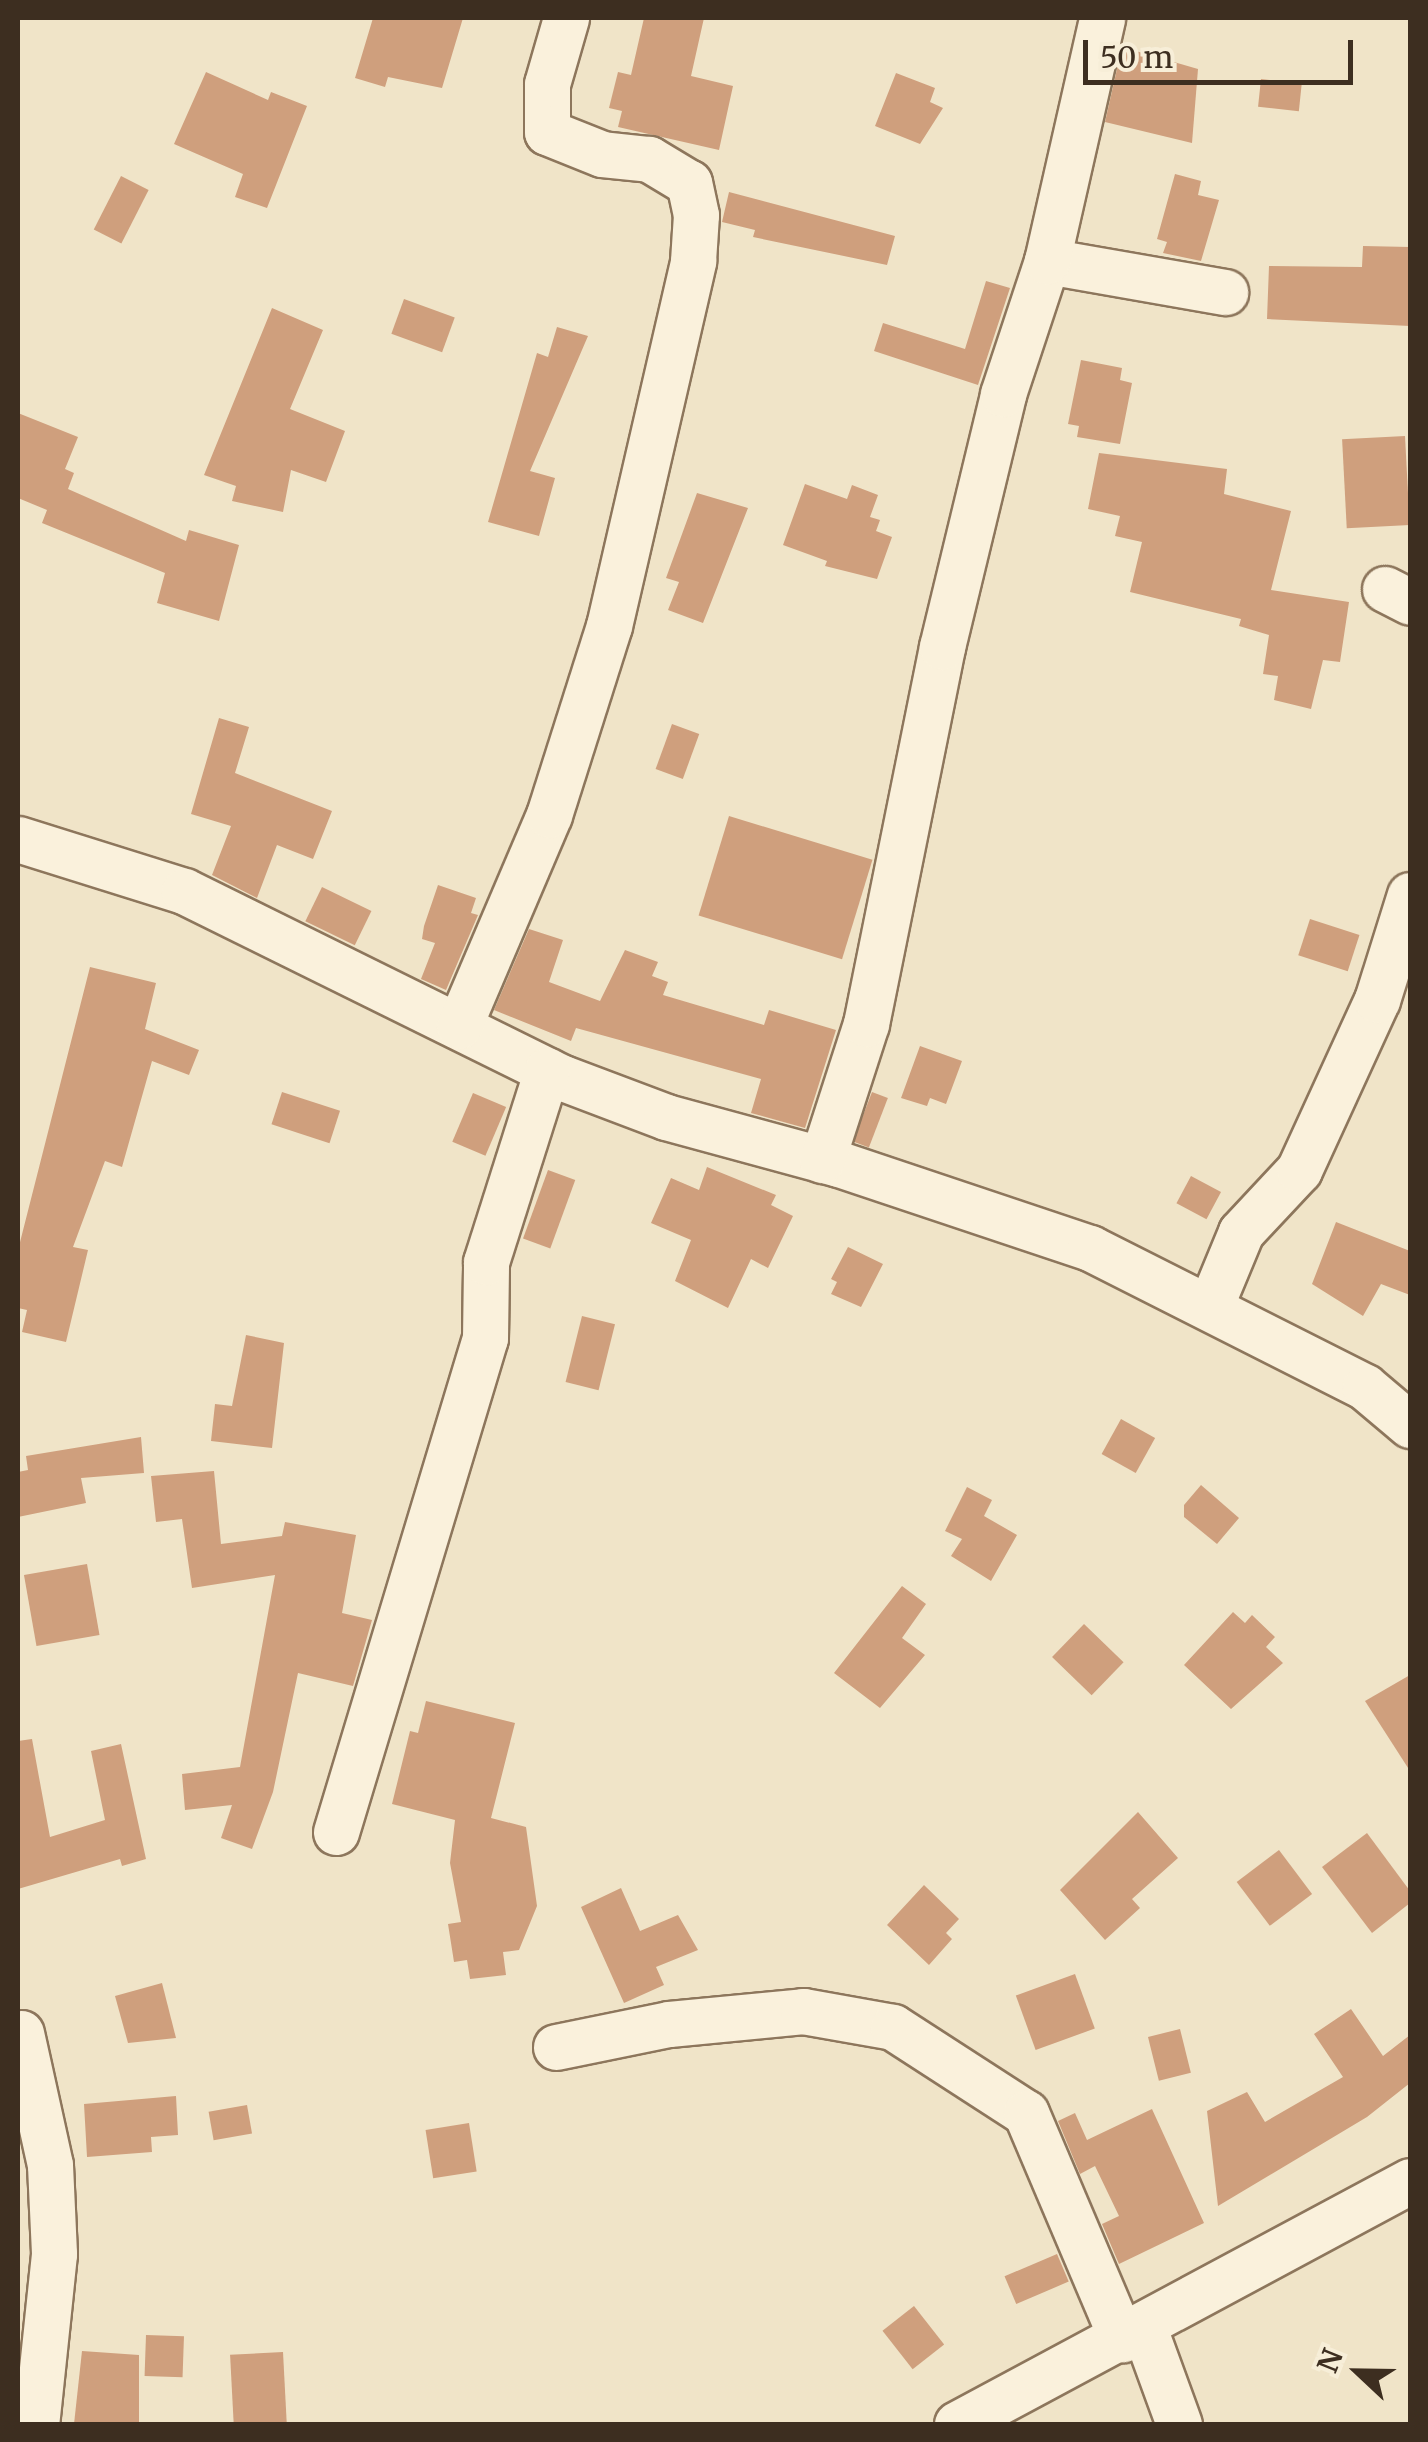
<!DOCTYPE html>
<style>
body{margin:0}
#map{position:relative;width:1428px;height:2442px;overflow:hidden;background:#f0e4c8;font-family:Merriweather,serif}
div>[style]{position:absolute}
.building>*{inset:0;background:#cf9f7d;transform-origin:0 0}
.roads{filter:drop-shadow(2px 0 #8d765c) drop-shadow(-2px 0 #8d765c) drop-shadow(0 2px #8d765c) drop-shadow(0 -2px #8d765c)}
.minor>*{height:45px;margin:-22.5px;padding:0 22.5px;transform-origin:22.5px;border-radius:22.5px;background:#faf1dc}
span{translate:-50% -50%;white-space:nowrap;text-align:center;line-height:1.15;-webkit-text-stroke:10px #f7eed8;paint-order:stroke}
.frame{position:absolute;inset:0;border:20px solid #3d2e20;pointer-events:none}
.north{position:absolute;left:1308px;top:2322px;width:100px;height:100px;-webkit-text-stroke:8px #f7eed8;paint-order:stroke;rotate:292deg;font-size:28px;font-weight:700;line-height:40px;text-align:center;color:#3d2e20}
.north::after{content:'';display:block;margin:auto;width:35px;height:45px;background:#3d2e20;clip-path:polygon(50% 0,100% 100%,50% 72%,0 100%)}
.scale{position:absolute;left:1083px;top:40px;width:270px;height:45px;box-sizing:border-box;border:5px solid #3d2e20;border-top:0;padding-left:12px;font-size:30px;line-height:35px;white-space:nowrap;color:#3d2e20;-webkit-text-stroke:8px #f7eed8;paint-order:stroke}
</style>
<div id="map">
<div class="building">
<div style="clip-path:polygon(373px 18px,463px 18px,442px 88px,388px 77px,385px 87px,355px 78px)"></div>
<div style="clip-path:polygon(644px 18px,704px 18px,691px 76px,733px 86px,719px 150px,618px 127px,622px 111px,609px 108px,618px 72px,631px 75px)"></div>
<div style="clip-path:polygon(1122px 47px,1198px 69px,1192px 143px,1105px 122px)"></div>
<div style="clip-path:polygon(206px 72px,268px 100px,271px 92px,307px 106px,267px 208px,235px 197px,243px 174px,174px 144px)"></div>
<div style="clip-path:polygon(896px 73px,935px 88px,930px 102px,943px 108px,920px 144px,875px 126px)"></div>
<div style="left:1261px;top:79px;width:41px;height:28px;rotate:6deg"></div>
<div style="clip-path:polygon(1175px 174px,1201px 181px,1198px 195px,1219px 200px,1201px 261px,1163px 253px,1167px 242px,1157px 239px)"></div>
<div style="left:121px;top:176px;width:31px;height:60px;rotate:27deg"></div>
<div style="clip-path:polygon(729px 192px,895px 236px,887px 265px,753px 237px,755px 230px,722px 222px)"></div>
<div style="clip-path:polygon(1363px 246px,1410px 247px,1410px 326px,1267px 319px,1269px 266px,1362px 267px)"></div>
<div style="clip-path:polygon(986px 281px,1010px 288px,978px 385px,874px 351px,883px 323px,965px 349px)"></div>
<div style="left:404px;top:299px;width:54px;height:37px;rotate:20deg"></div>
<div style="clip-path:polygon(272px 308px,323px 330px,290px 409px,345px 431px,326px 482px,291px 470px,283px 512px,232px 501px,236px 486px,204px 475px)"></div>
<div style="clip-path:polygon(557px 327px,588px 336px,530px 471px,555px 478px,539px 536px,488px 522px,537px 353px,548px 357px)"></div>
<div style="clip-path:polygon(1081px 360px,1122px 368px,1120px 380px,1132px 383px,1120px 444px,1077px 437px,1079px 426px,1068px 424px)"></div>
<div style="clip-path:polygon(18px 413px,78px 437px,65px 469px,74px 473px,68px 489px,186px 541px,189px 530px,239px 545px,219px 621px,157px 603px,165px 573px,42px 523px,47px 510px,18px 498px)"></div>
<div style="left:1405px;top:436px;width:89px;height:63px;rotate:87deg"></div>
<div style="clip-path:polygon(1099px 453px,1227px 469px,1224px 494px,1291px 511px,1271px 590px,1349px 602px,1340px 662px,1323px 660px,1311px 709px,1274px 700px,1278px 676px,1263px 674px,1269px 635px,1239px 626px,1241px 619px,1130px 592px,1142px 542px,1115px 536px,1120px 516px,1088px 509px)"></div>
<div style="clip-path:polygon(805px 484px,847px 499px,852px 485px,878px 495px,870px 517px,880px 520px,876px 531px,892px 537px,877px 579px,825px 566px,827px 561px,783px 545px)"></div>
<div style="clip-path:polygon(697px 493px,748px 508px,703px 623px,668px 610px,679px 582px,666px 578px)"></div>
<div style="clip-path:polygon(219px 718px,249px 727px,235px 773px,332px 811px,313px 859px,277px 845px,257px 898px,212px 875px,231px 826px,191px 814px)"></div>
<div style="left:672px;top:724px;width:29px;height:48px;rotate:20deg"></div>
<div style="left:729px;top:816px;width:150px;height:104px;rotate:17deg"></div>
<div style="clip-path:polygon(438px 885px,476px 898px,471px 913px,478px 915px,446px 990px,421px 979px,435px 943px,422px 939px,424px 926px)"></div>
<div style="left:322px;top:887px;width:55px;height:38px;rotate:26deg"></div>
<div style="left:1310px;top:919px;width:52px;height:38px;rotate:18deg"></div>
<div style="clip-path:polygon(529px 929px,563px 940px,549px 982px,600px 1001px,625px 950px,658px 962px,652px 976px,668px 982px,663px 995px,764px 1025px,769px 1010px,836px 1030px,805px 1128px,751px 1113px,761px 1079px,576px 1028px,571px 1041px,494px 1010px)"></div>
<div style="clip-path:polygon(90px 967px,156px 983px,145px 1029px,199px 1050px,189px 1075px,152px 1061px,122px 1167px,105px 1161px,73px 1247px,88px 1250px,66px 1342px,22px 1332px,27px 1310px,18px 1308px,18px 1250px)"></div>
<div style="clip-path:polygon(920px 1046px,962px 1061px,946px 1104px,930px 1098px,927px 1106px,901px 1098px)"></div>
<div style="left:282px;top:1092px;width:61px;height:34px;rotate:18deg"></div>
<div style="left:872px;top:1092px;width:17px;height:53px;rotate:21deg"></div>
<div style="left:473px;top:1093px;width:36px;height:53px;rotate:23deg"></div>
<div style="clip-path:polygon(707px 1167px,776px 1195px,771px 1205px,793px 1216px,768px 1268px,751px 1259px,728px 1308px,675px 1281px,691px 1240px,651px 1223px,671px 1178px,699px 1190px)"></div>
<div style="left:548px;top:1170px;width:29px;height:73px;rotate:20deg"></div>
<div style="left:1191px;top:1176px;width:34px;height:31px;rotate:28deg"></div>
<div style="clip-path:polygon(1336px 1222px,1410px 1251px,1410px 1295px,1381px 1284px,1363px 1316px,1312px 1284px)"></div>
<div style="clip-path:polygon(848px 1247px,883px 1264px,861px 1307px,831px 1294px,837px 1282px,831px 1279px)"></div>
<div style="left:582px;top:1316px;width:34px;height:68px;rotate:14deg"></div>
<div style="clip-path:polygon(246px 1335px,284px 1343px,272px 1448px,211px 1441px,215px 1404px,232px 1406px)"></div>
<div style="left:1121px;top:1419px;width:39px;height:40px;rotate:29deg"></div>
<div style="clip-path:polygon(141px 1437px,144px 1473px,81px 1478px,86px 1503px,18px 1517px,18px 1472px,28px 1470px,26px 1456px)"></div>
<div style="clip-path:polygon(214px 1471px,221px 1544px,282px 1536px,285px 1522px,356px 1535px,342px 1613px,372px 1620px,353px 1686px,298px 1673px,273px 1792px,252px 1849px,221px 1838px,232px 1805px,185px 1810px,182px 1774px,240px 1767px,275px 1575px,192px 1588px,182px 1519px,156px 1522px,151px 1476px)"></div>
<div style="clip-path:polygon(1201px 1485px,1239px 1518px,1217px 1544px,1184px 1517px,1184px 1505px)"></div>
<div style="clip-path:polygon(967px 1487px,992px 1500px,984px 1516px,1017px 1535px,991px 1581px,951px 1556px,962px 1539px,945px 1531px)"></div>
<div style="left:87px;top:1564px;width:72px;height:64px;rotate:80deg"></div>
<div style="clip-path:polygon(902px 1586px,926px 1604px,902px 1638px,925px 1655px,880px 1708px,834px 1673px)"></div>
<div style="clip-path:polygon(1233px 1612px,1245px 1623px,1252px 1615px,1275px 1637px,1266px 1647px,1283px 1663px,1231px 1709px,1184px 1665px)"></div>
<div style="left:1084px;top:1624px;width:55px;height:46px;rotate:44deg"></div>
<div style="clip-path:polygon(1410px 1675px,1410px 1771px,1365px 1701px)"></div>
<div style="clip-path:polygon(426px 1701px,515px 1723px,491px 1818px,526px 1827px,537px 1906px,519px 1950px,503px 1952px,506px 1975px,470px 1979px,467px 1960px,454px 1962px,448px 1924px,461px 1922px,450px 1863px,455px 1820px,392px 1804px,410px 1731px,418px 1733px)"></div>
<div style="clip-path:polygon(32px 1739px,50px 1837px,105px 1820px,91px 1751px,121px 1744px,146px 1859px,122px 1866px,120px 1859px,18px 1889px,18px 1741px)"></div>
<div style="clip-path:polygon(1138px 1812px,1178px 1858px,1132px 1899px,1140px 1908px,1105px 1940px,1060px 1890px)"></div>
<div style="clip-path:polygon(1367px 1833px,1410px 1891px,1410px 1903px,1372px 1933px,1322px 1867px)"></div>
<div style="left:1279px;top:1850px;width:55px;height:53px;rotate:53deg"></div>
<div style="clip-path:polygon(924px 1885px,959px 1919px,946px 1933px,952px 1939px,929px 1965px,887px 1925px)"></div>
<div style="clip-path:polygon(621px 1888px,640px 1931px,678px 1915px,698px 1950px,656px 1967px,664px 1985px,624px 2003px,581px 1907px)"></div>
<div style="left:1075px;top:1974px;width:58px;height:63px;rotate:70deg"></div>
<div style="clip-path:polygon(162px 1983px,176px 2038px,128px 2043px,115px 1996px)"></div>
<div style="clip-path:polygon(1351px 2009px,1383px 2056px,1410px 2035px,1410px 2083px,1367px 2117px,1218px 2206px,1207px 2111px,1247px 2092px,1265px 2122px,1343px 2077px,1314px 2034px)"></div>
<div style="left:1180px;top:2029px;width:45px;height:33px;rotate:76deg"></div>
<div style="clip-path:polygon(176px 2096px,178px 2135px,151px 2137px,152px 2152px,87px 2157px,84px 2104px)"></div>
<div style="left:247px;top:2105px;width:29px;height:39px;rotate:80deg"></div>
<div style="clip-path:polygon(1152px 2109px,1204px 2223px,1119px 2264px,1102px 2224px,1119px 2216px,1095px 2166px,1080px 2174px,1058px 2121px,1075px 2113px,1087px 2140px)"></div>
<div style="left:469px;top:2123px;width:49px;height:44px;rotate:81deg"></div>
<div style="left:1057px;top:2254px;width:30px;height:57px;rotate:67deg"></div>
<div style="left:914px;top:2306px;width:49px;height:40px;rotate:52deg"></div>
<div style="left:146px;top:2335px;width:38px;height:41px;rotate:2deg"></div>
<div style="clip-path:polygon(82px 2351px,139px 2355px,139px 2424px,74px 2424px)"></div>
<div style="left:283px;top:2352px;width:72px;height:53px;rotate:87deg"></div>
</div>
<div class="roads">
<div class="minor">
<div style="left:1047px;top:261px;width:181px;rotate:9.9deg"></div>
<div style="left:1385px;top:589px;width:28px;rotate:27deg"></div>
<div style="left:18px;top:839px;width:174px;rotate:17.4deg"></div>
<div style="left:184px;top:891px;width:423px;rotate:26.3deg"></div>
<div style="left:563px;top:1078px;width:110px;rotate:20.7deg"></div>
<div style="left:666px;top:1117px;width:179px;rotate:15.2deg"></div>
<div style="left:839px;top:1164px;width:265px;rotate:18.5deg"></div>
<div style="left:1090px;top:1248px;width:308px;rotate:26.8deg"></div>
<div style="left:1365px;top:1387px;width:59px;rotate:40.2deg"></div>
<div style="left:459px;top:1026px;width:229px;rotate:-66.9deg"></div>
<div style="left:549px;top:815px;width:198px;rotate:-72.4deg"></div>
<div style="left:609px;top:626px;width:375px;rotate:-77deg"></div>
<div style="left:693px;top:261px;width:46px;rotate:-86.3deg"></div>
<div style="left:696px;top:215px;width:33px;rotate:-102deg"></div>
<div style="left:689px;top:183px;width:47px;rotate:-149deg"></div>
<div style="left:649px;top:159px;width:47px;rotate:-173.9deg"></div>
<div style="left:602px;top:154px;width:59px;rotate:-158.2deg"></div>
<div style="left:547px;top:132px;width:48px;rotate:-90deg"></div>
<div style="left:547px;top:84px;width:69px;rotate:-73.9deg"></div>
<div style="left:822px;top:1160px;width:143px;rotate:-72.1deg"></div>
<div style="left:866px;top:1024px;width:385px;rotate:-78.6deg"></div>
<div style="left:942px;top:647px;width:260px;rotate:-76.4deg"></div>
<div style="left:1003px;top:394px;width:140px;rotate:-71.7deg"></div>
<div style="left:1047px;top:261px;width:249px;rotate:-77.2deg"></div>
<div style="left:1210px;top:1307px;width:81px;rotate:-67.5deg"></div>
<div style="left:1241px;top:1232px;width:85px;rotate:-46.9deg"></div>
<div style="left:1299px;top:1170px;width:187px;rotate:-65.4deg"></div>
<div style="left:1377px;top:1000px;width:110px;rotate:-72.6deg"></div>
<div style="left:336px;top:1832px;width:516px;rotate:-73.22deg"></div>
<div style="left:485px;top:1338px;width:76px;rotate:-89.2deg"></div>
<div style="left:486px;top:1262px;width:201px;rotate:-72.4deg"></div>
<div style="left:21px;top:2033px;width:135px;rotate:77.6deg"></div>
<div style="left:50px;top:2165px;width:89px;rotate:87.4deg"></div>
<div style="left:54px;top:2254px;width:171px;rotate:96deg"></div>
<div style="left:556px;top:2047px;width:115px;rotate:-11.5deg"></div>
<div style="left:669px;top:2024px;width:135px;rotate:-5.5deg"></div>
<div style="left:803px;top:2011px;width:91px;rotate:10.1deg"></div>
<div style="left:893px;top:2027px;width:158px;rotate:32.9deg"></div>
<div style="left:1026px;top:2113px;width:246px;rotate:67deg"></div>
<div style="left:1144px;top:2328px;width:102px;rotate:70deg"></div>
<div style="left:957px;top:2424px;width:514px;rotate:-28.21deg"></div>
</div>
</div>
<div class="frame"></div>
<div class="north">N</div>
<div class="scale">50 m</div>
</div>
